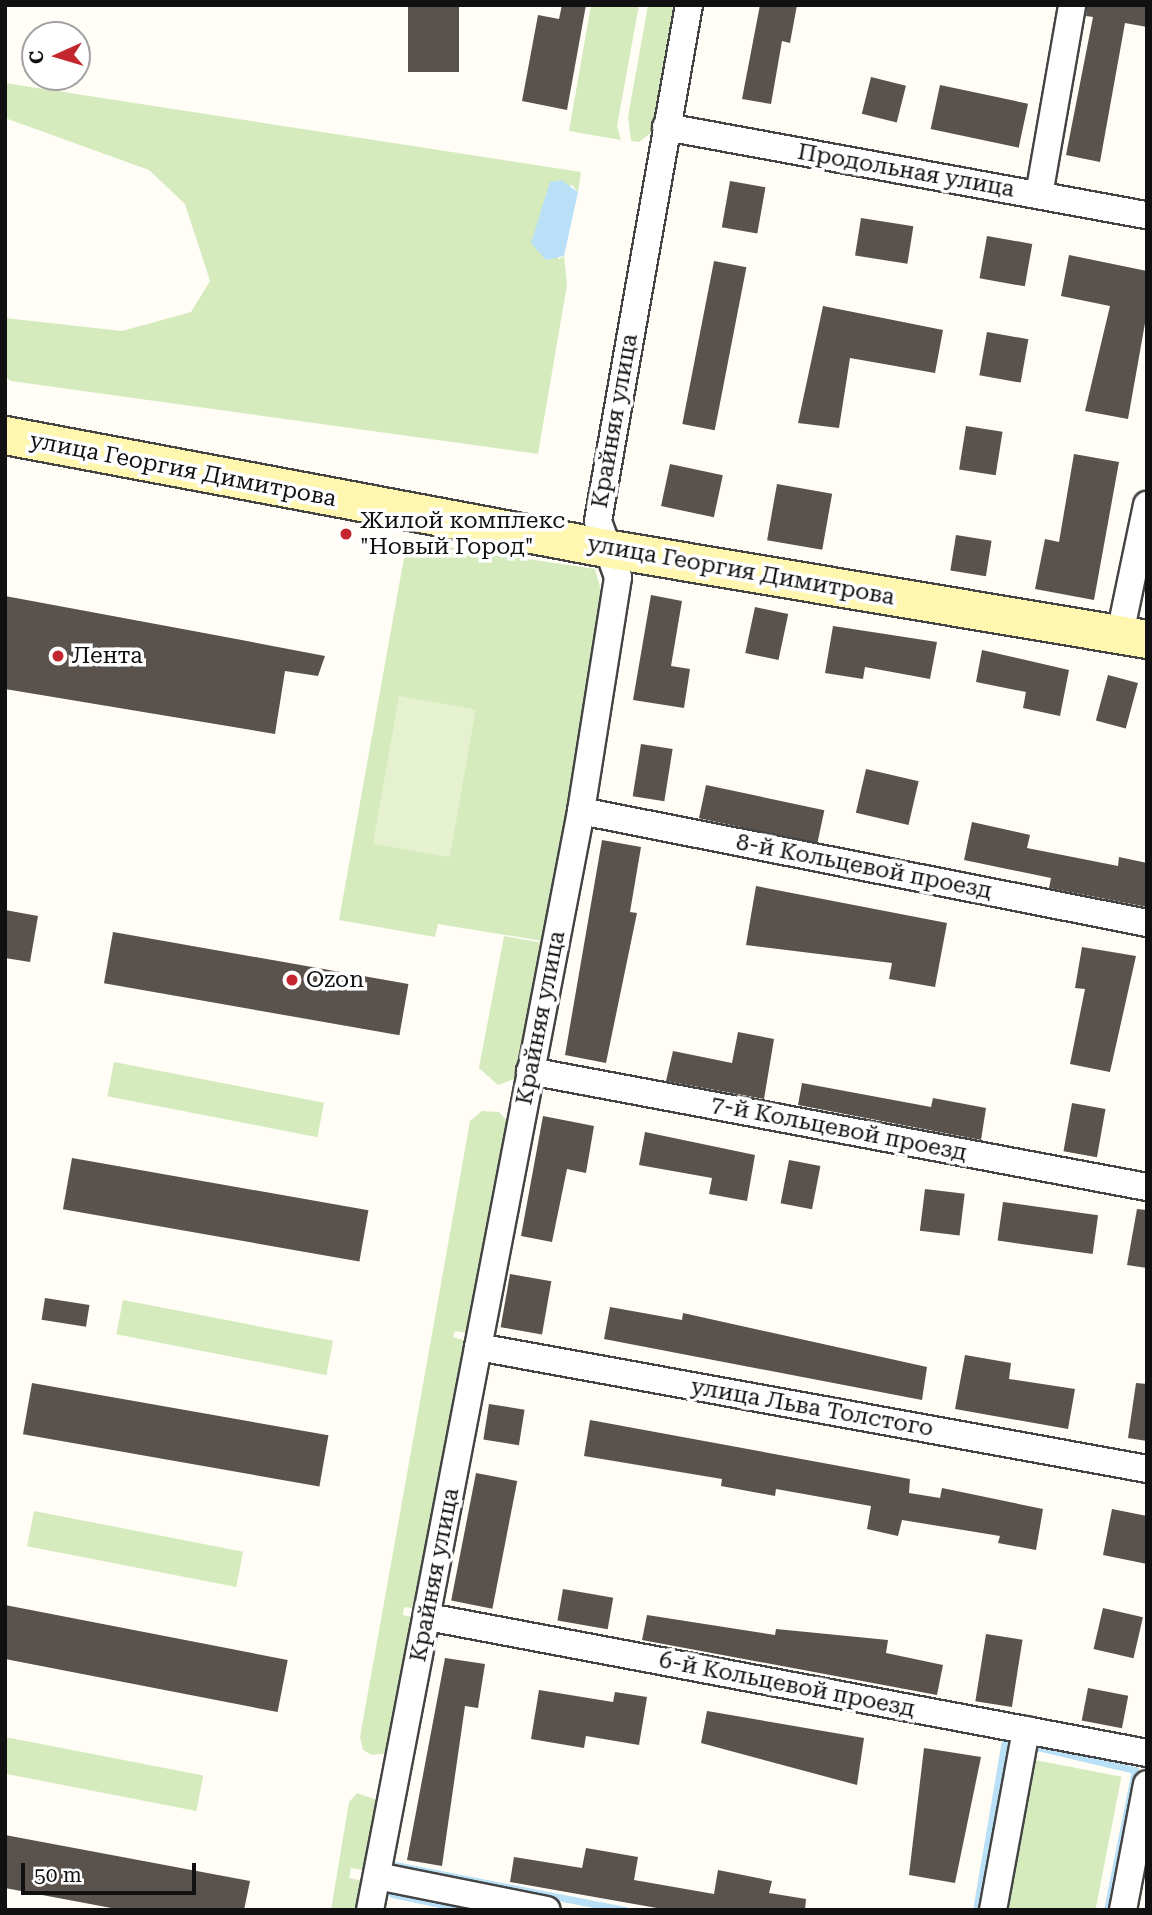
<!DOCTYPE html>
<meta charset="utf-8">
<style>
body{margin:0}
#map{position:relative;width:1152px;height:1915px;overflow:hidden;background:#fffdf5;font-family:"Roboto Serif",serif}
div>[style]{position:absolute}
.green>*{inset:0;background:#d5ebbd;transform-origin:0 0}
.pitch>*{inset:0;background:#e6f2cf;transform-origin:0 0}
.water>*{inset:0;background:#b9e0f7}
.stream>*{height:7px;margin:-3.5px;padding:0 3.5px;transform-origin:3.5px;border-radius:3.5px;background:#b9e0f7}
.building>*{inset:0;background:#5a524d;transform-origin:0 0}
.roads{filter:drop-shadow(2px 0 #444) drop-shadow(-2px 0 #444) drop-shadow(0 2px #444) drop-shadow(0 -2px #444)}
.street>*{height:26px;margin:-13px;padding:0 13px;transform-origin:13px;border-radius:13px;background:#fff}
.secondary>*{height:37px;margin:-18.5px;padding:0 18.5px;transform-origin:18.5px;border-radius:18.5px;background:#fff6b0}
.dots>*{width:19px;height:19px;translate:-50% -50%;box-sizing:border-box;border:4px solid #fff;border-radius:50%}
span{translate:-50% -50%;white-space:nowrap;text-align:center;line-height:1.15;-webkit-text-stroke:7px #fff;paint-order:stroke}
.street-label{font-size:23px;color:#111}
.poi-label{font-size:23px;color:#111}
.left{translate:0 -50%;text-align:left}
.frame{position:absolute;inset:0;border:7px solid #111;pointer-events:none}
.north{position:absolute;left:21px;top:21px;width:70px;height:70px;box-sizing:border-box;background:#fff;border:2px solid #a0a0a0;border-radius:50%;rotate:266deg;font-size:19px;font-weight:700;line-height:28px;text-align:center;color:#111}
.north::after{content:'';display:block;margin:auto;width:24px;height:32px;background:#c4262e;clip-path:polygon(50% 0,100% 100%,50% 72%,0 100%)}
.scale{position:absolute;left:21px;top:1863px;width:175px;height:32px;box-sizing:border-box;border:4px solid #111;border-top:0;padding-left:9px;font-size:21px;line-height:24px;white-space:nowrap;color:#111;-webkit-text-stroke:5px #fff;paint-order:stroke}
</style>
<div id="map">
<div class="green">
<div style="clip-path:polygon(591px 5px,639px 5px,617px 126px,621px 140px,569px 131px)"></div>
<div style="clip-path:polygon(648px 5px,678px 5px,656px 129px,639px 142px,631px 141px,628px 117px)"></div>
<div style="clip-path:polygon(5px 83px,581px 172px,578px 192px,571px 184px,558px 260px,564px 256px,567px 285px,538px 454px,11px 381px,5px 376px,5px 318px,122px 331px,191px 312px,210px 281px,185px 204px,149px 170px,5px 118px)"></div>
<div style="clip-path:polygon(407px 541px,595px 569px,604px 601px,543px 941px,438px 924px,435px 937px,339px 920px)"></div>
<div style="clip-path:polygon(504px 936px,543px 943px,517px 1078px,498px 1085px,479px 1068px)"></div>
<div style="left:114px;top:1062px;width:214px;height:35px;rotate:11deg"></div>
<div style="clip-path:polygon(482px 1111px,499px 1112px,508px 1122px,468px 1333px,455px 1331px,453px 1337px,467px 1341px,418px 1609px,404px 1607px,403px 1615px,416px 1618px,389px 1753px,372px 1755px,363px 1750px,360px 1737px,470px 1121px)"></div>
<div style="left:123px;top:1300px;width:214px;height:35px;rotate:11deg"></div>
<div style="left:34px;top:1511px;width:213px;height:36px;rotate:11deg"></div>
<div style="left:5px;top:1737px;width:202px;height:36px;rotate:11deg"></div>
<div style="left:1035px;top:1760px;width:88px;height:152px;rotate:11deg"></div>
<div style="clip-path:polygon(357px 1793px,380px 1801px,370px 1871px,351px 1868px,349px 1878px,368px 1882px,363px 1910px,331px 1910px,349px 1802px)"></div>
</div>
<div class="pitch">
<div style="left:399px;top:696px;width:78px;height:150px;rotate:10deg"></div>
</div>
<div class="water">
<div style="clip-path:polygon(561px 180px,578px 192px,564px 256px,546px 260px,531px 243px,550px 182px)"></div>
</div>
<div class="stream">
<div style="left:1029px;top:1745px;width:109px;rotate:13.3deg"></div>
<div style="left:1135px;top:1770px;width:143px;rotate:101.3deg"></div>
<div style="left:395px;top:1865px;width:234px;rotate:11.1deg"></div>
<div style="left:392px;top:1894px;width:79px;rotate:11.7deg"></div>
<div style="left:976px;top:1910px;width:172px;rotate:-80.3deg"></div>
<div style="left:1005px;top:1740px;width:13px;rotate:13deg"></div>
</div>
<div class="building">
<div style="left:408px;top:5px;width:51px;height:67px"></div>
<div style="clip-path:polygon(562px 5px,586px 5px,567px 110px,522px 101px,538px 15px,559px 19px)"></div>
<div style="clip-path:polygon(760px 5px,797px 5px,790px 43px,782px 41px,771px 104px,742px 99px)"></div>
<div style="clip-path:polygon(1087px 5px,1147px 5px,1147px 27px,1125px 23px,1100px 162px,1066px 155px,1093px 17px,1086px 16px)"></div>
<div style="left:871px;top:77px;width:36px;height:38px;rotate:14deg"></div>
<div style="left:940px;top:85px;width:90px;height:45px;rotate:12deg"></div>
<div style="left:730px;top:181px;width:36px;height:47px;rotate:10deg"></div>
<div style="left:861px;top:218px;width:53px;height:38px;rotate:9deg"></div>
<div style="left:987px;top:236px;width:46px;height:43px;rotate:10deg"></div>
<div style="clip-path:polygon(1069px 255px,1147px 271px,1147px 312px,1128px 419px,1085px 411px,1110px 306px,1061px 296px)"></div>
<div style="left:714px;top:261px;width:33px;height:166px;rotate:11deg"></div>
<div style="clip-path:polygon(823px 306px,943px 330px,935px 373px,850px 358px,839px 428px,798px 423px)"></div>
<div style="left:987px;top:332px;width:42px;height:44px;rotate:10deg"></div>
<div style="left:966px;top:426px;width:37px;height:44px;rotate:9deg"></div>
<div style="clip-path:polygon(1074px 454px,1119px 462px,1094px 600px,1035px 589px,1045px 539px,1059px 542px)"></div>
<div style="left:670px;top:464px;width:54px;height:43px;rotate:12deg"></div>
<div style="left:777px;top:484px;width:56px;height:57px;rotate:10deg"></div>
<div style="left:956px;top:535px;width:36px;height:36px;rotate:9deg"></div>
<div style="clip-path:polygon(651px 595px,682px 601px,671px 666px,690px 669px,684px 708px,633px 700px)"></div>
<div style="clip-path:polygon(5px 596px,231px 638px,325px 656px,318px 676px,285px 671px,275px 734px,5px 689px)"></div>
<div style="left:755px;top:607px;width:34px;height:47px;rotate:12deg"></div>
<div style="clip-path:polygon(833px 626px,937px 642px,930px 679px,865px 667px,863px 679px,825px 673px)"></div>
<div style="clip-path:polygon(982px 650px,1069px 670px,1060px 716px,1023px 708px,1026px 692px,976px 682px)"></div>
<div style="left:1108px;top:675px;width:31px;height:47px;rotate:15deg"></div>
<div style="left:641px;top:744px;width:32px;height:53px;rotate:9deg"></div>
<div style="left:866px;top:769px;width:54px;height:45px;rotate:13deg"></div>
<div style="left:706px;top:785px;width:121px;height:34px;rotate:12deg"></div>
<div style="clip-path:polygon(972px 822px,1030px 835px,1027px 848px,1118px 866px,1119px 857px,1147px 863px,1147px 907px,1049px 888px,1051px 878px,964px 860px)"></div>
<div style="clip-path:polygon(602px 840px,641px 847px,630px 912px,637px 913px,606px 1063px,565px 1055px)"></div>
<div style="clip-path:polygon(756px 886px,947px 923px,935px 987px,889px 979px,892px 963px,746px 945px)"></div>
<div style="clip-path:polygon(5px 910px,38px 916px,30px 962px,5px 958px)"></div>
<div style="left:113px;top:932px;width:300px;height:52px;rotate:10deg"></div>
<div style="clip-path:polygon(1082px 947px,1136px 956px,1110px 1072px,1070px 1064px,1085px 989px,1075px 988px)"></div>
<div style="clip-path:polygon(738px 1032px,774px 1039px,764px 1099px,666px 1081px,673px 1051px,732px 1063px)"></div>
<div style="clip-path:polygon(802px 1083px,931px 1107px,933px 1098px,986px 1108px,981px 1140px,798px 1105px)"></div>
<div style="left:1072px;top:1103px;width:34px;height:49px;rotate:10deg"></div>
<div style="clip-path:polygon(543px 1116px,594px 1126px,586px 1173px,567px 1169px,552px 1242px,521px 1236px)"></div>
<div style="clip-path:polygon(645px 1132px,755px 1155px,747px 1201px,709px 1194px,712px 1178px,639px 1165px)"></div>
<div style="left:72px;top:1158px;width:301px;height:52px;rotate:10deg"></div>
<div style="left:789px;top:1160px;width:32px;height:44px;rotate:11deg"></div>
<div style="left:925px;top:1189px;width:40px;height:42px;rotate:7deg"></div>
<div style="left:1003px;top:1202px;width:96px;height:39px;rotate:8deg"></div>
<div style="clip-path:polygon(1137px 1209px,1147px 1210px,1147px 1268px,1127px 1265px)"></div>
<div style="left:510px;top:1274px;width:42px;height:54px;rotate:10deg"></div>
<div style="left:45px;top:1298px;width:45px;height:22px;rotate:9deg"></div>
<div style="clip-path:polygon(610px 1307px,682px 1320px,683px 1313px,927px 1367px,922px 1400px,604px 1339px)"></div>
<div style="clip-path:polygon(965px 1355px,1011px 1363px,1009px 1379px,1075px 1389px,1068px 1429px,955px 1409px)"></div>
<div style="left:32px;top:1383px;width:301px;height:52px;rotate:10deg"></div>
<div style="clip-path:polygon(1136px 1383px,1147px 1384px,1147px 1441px,1128px 1438px)"></div>
<div style="left:489px;top:1404px;width:36px;height:36px;rotate:9deg"></div>
<div style="clip-path:polygon(590px 1420px,910px 1479px,909px 1493px,940px 1498px,942px 1488px,1043px 1509px,1036px 1550px,998px 1543px,1000px 1536px,902px 1520px,898px 1536px,867px 1529px,871px 1506px,776px 1489px,775px 1496px,721px 1486px,722px 1479px,584px 1456px)"></div>
<div style="left:476px;top:1473px;width:42px;height:130px;rotate:11deg"></div>
<div style="clip-path:polygon(1112px 1509px,1147px 1516px,1147px 1564px,1103px 1555px)"></div>
<div style="left:563px;top:1589px;width:51px;height:32px;rotate:10deg"></div>
<div style="left:5px;top:1605px;width:288px;height:53px;rotate:11deg"></div>
<div style="left:1103px;top:1608px;width:41px;height:42px;rotate:13deg"></div>
<div style="clip-path:polygon(647px 1615px,775px 1635px,776px 1629px,888px 1640px,886px 1653px,943px 1665px,937px 1695px,642px 1640px)"></div>
<div style="left:986px;top:1634px;width:37px;height:68px;rotate:9deg"></div>
<div style="clip-path:polygon(445px 1658px,485px 1664px,478px 1708px,465px 1706px,442px 1866px,407px 1860px)"></div>
<div style="left:1088px;top:1688px;width:41px;height:33px;rotate:11deg"></div>
<div style="clip-path:polygon(539px 1690px,613px 1702px,615px 1692px,647px 1697px,639px 1745px,586px 1736px,584px 1748px,531px 1739px)"></div>
<div style="clip-path:polygon(707px 1711px,864px 1738px,857px 1785px,701px 1743px)"></div>
<div style="clip-path:polygon(924px 1748px,981px 1757px,955px 1883px,909px 1875px)"></div>
<div style="clip-path:polygon(5px 1835px,250px 1881px,244px 1910px,122px 1910px,5px 1888px)"></div>
<div style="clip-path:polygon(586px 1848px,638px 1857px,634px 1880px,714px 1894px,718px 1870px,772px 1881px,769px 1893px,806px 1899px,805px 1910px,668px 1910px,510px 1882px,514px 1857px,582px 1868px)"></div>
</div>
<div class="roads">
<div class="street">
<div style="left:666px;top:127px;width:489px;rotate:10.4deg"></div>
<div style="left:1039px;top:195px;width:193px;rotate:-80.1deg"></div>
<div style="left:1120px;top:634px;width:132px;rotate:-78.2deg"></div>
<div style="left:581px;top:811px;width:577px;rotate:11.19deg"></div>
<div style="left:530px;top:1071px;width:628px;rotate:10.65deg"></div>
<div style="left:478px;top:1347px;width:680px;rotate:10.33deg"></div>
<div style="left:428px;top:1617px;width:732px;rotate:10.71deg"></div>
<div style="left:377px;top:1876px;width:173px;rotate:11.3deg"></div>
<div style="left:370px;top:1910px;width:1119px;rotate:-79.13deg"></div>
<div style="left:581px;top:811px;width:237px;rotate:-81deg"></div>
<div style="left:618px;top:577px;width:59px;rotate:-109.7deg"></div>
<div style="left:598px;top:521px;width:524px;rotate:-80deg"></div>
<div style="left:993px;top:1910px;width:183px;rotate:-79.6deg"></div>
<div style="left:1123px;top:1910px;width:128px;rotate:-79.2deg"></div>
</div>
<div class="secondary">
<div style="left:5px;top:435px;width:617px;rotate:10.65deg"></div>
<div style="left:611px;top:549px;width:544px;rotate:9.53deg"></div>
</div>
</div>
<div class="dots">
<div style="left:346px;top:534px;background:#c4262e"></div>
<div style="left:58px;top:656px;background:#c4262e"></div>
<div style="left:292px;top:980px;background:#c4262e"></div>
</div>
<div class="street-label">
<span style="left:906px;top:171px;rotate:10deg">Продольная улица</span>
<span style="left:615px;top:421px;rotate:-80deg">Крайняя улица</span>
<span style="left:183px;top:470px;rotate:11deg">улица Георгия Димитрова</span>
<span style="left:741px;top:571px;rotate:10deg">улица Георгия Димитрова</span>
<span style="left:864px;top:867px;rotate:11deg">8-й Кольцевой проезд</span>
<span style="left:541px;top:1018px;rotate:-79deg">Крайняя улица</span>
<span style="left:839px;top:1129px;rotate:11deg">7-й Кольцевой проезд</span>
<span style="left:812px;top:1408px;rotate:10deg">улица Льва Толстого</span>
<span style="left:435px;top:1575px;rotate:-79deg">Крайняя улица</span>
<span style="left:787px;top:1685px;rotate:11deg">6-й Кольцевой проезд</span>
</div>
<div class="poi-label">
<span class="left" style="left:360px;top:534px">Жилой комплекс<br>"Новый Город"</span>
<span class="left" style="left:72px;top:656px">Лента</span>
<span class="left" style="left:306px;top:980px">Ozon</span>
</div>
<div class="frame"></div>
<div class="north">С</div>
<div class="scale">50 m</div>
</div>
